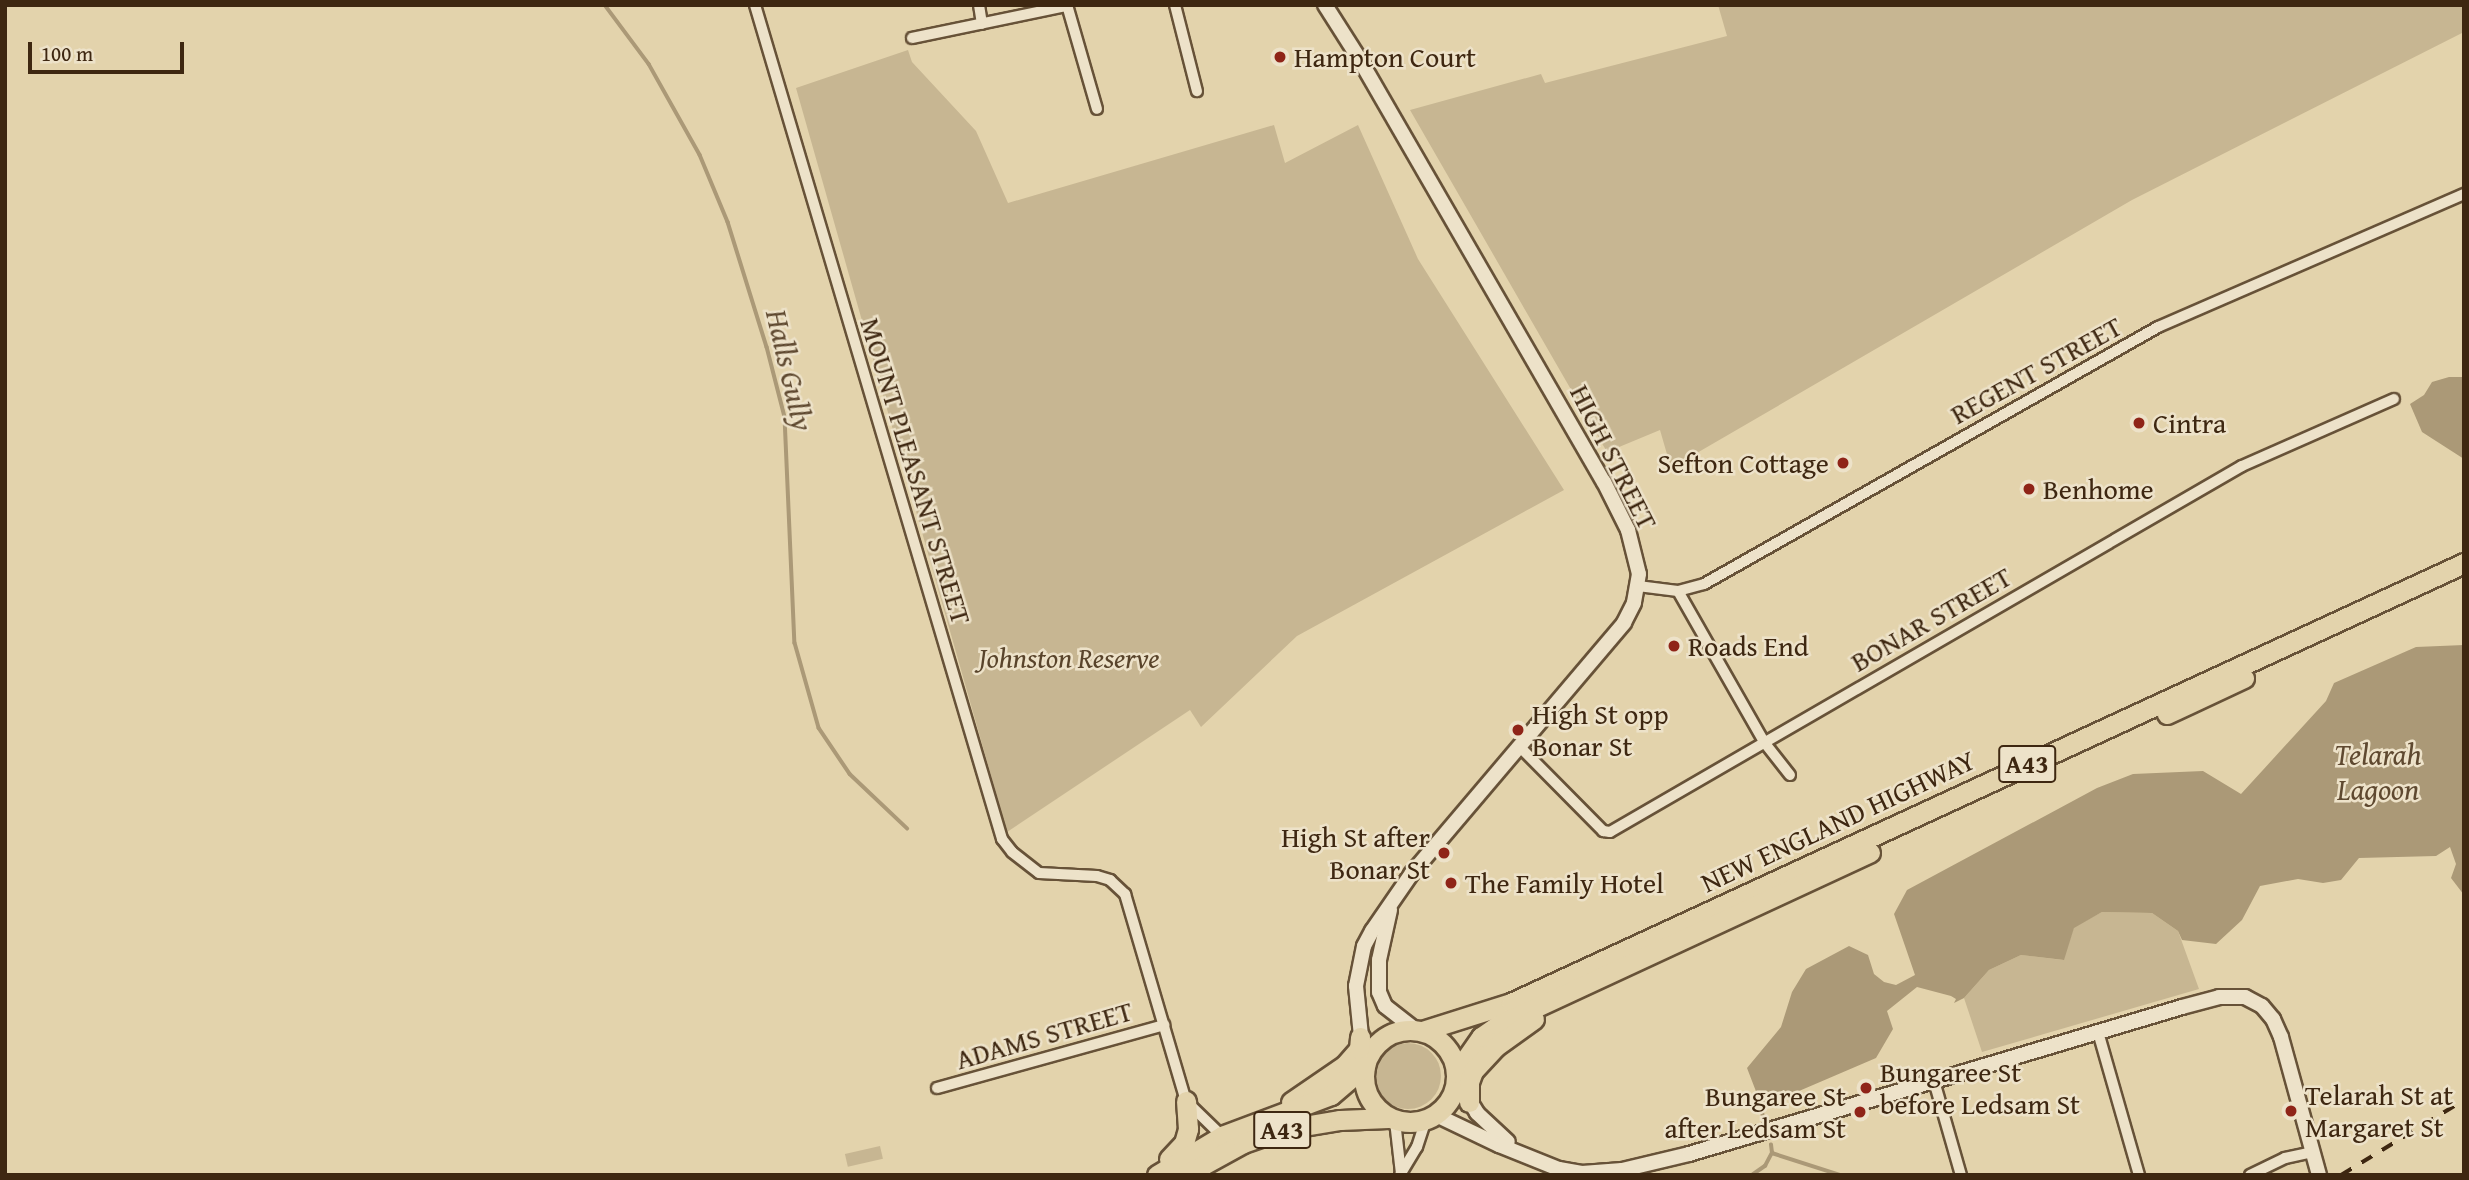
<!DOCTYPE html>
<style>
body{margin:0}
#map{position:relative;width:2469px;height:1180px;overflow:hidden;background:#e3d3ac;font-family:"Gentium Book Plus",serif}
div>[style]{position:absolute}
.green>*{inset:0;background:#c7b692;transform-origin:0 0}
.round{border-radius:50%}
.water>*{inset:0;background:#ab9977}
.stream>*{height:3.5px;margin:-1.75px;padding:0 1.75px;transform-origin:1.75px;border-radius:1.75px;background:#ab9977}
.roads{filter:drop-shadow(2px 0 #675238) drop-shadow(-2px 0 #675238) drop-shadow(0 2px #675238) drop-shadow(0 -2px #675238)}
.street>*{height:10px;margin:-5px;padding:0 5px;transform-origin:5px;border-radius:5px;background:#ede2c9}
.secondary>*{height:14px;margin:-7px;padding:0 7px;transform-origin:7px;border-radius:7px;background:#ede2c9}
.highway>*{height:19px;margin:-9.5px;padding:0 9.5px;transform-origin:9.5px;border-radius:9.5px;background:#e3d3ac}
.highway>.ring{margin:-9.5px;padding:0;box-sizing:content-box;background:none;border:19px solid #e3d3ac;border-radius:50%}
.rail>*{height:3.5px;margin-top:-1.75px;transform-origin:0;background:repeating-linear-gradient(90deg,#3e2711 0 12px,transparent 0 24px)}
.dots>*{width:19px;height:19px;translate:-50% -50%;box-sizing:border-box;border:4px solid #ede2c9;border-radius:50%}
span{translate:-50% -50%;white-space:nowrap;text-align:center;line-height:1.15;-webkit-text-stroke:5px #ede2c9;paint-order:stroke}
.shield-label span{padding:2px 5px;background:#ede2c9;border:2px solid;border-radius:5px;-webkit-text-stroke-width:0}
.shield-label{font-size:26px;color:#3e2711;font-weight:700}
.poi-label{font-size:28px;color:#3e2711}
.left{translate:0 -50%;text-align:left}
.right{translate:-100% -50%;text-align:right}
.street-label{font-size:28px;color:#3e2711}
.park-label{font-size:28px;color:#59442b;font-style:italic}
.water-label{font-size:30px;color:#5f4930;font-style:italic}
.frame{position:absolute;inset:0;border:7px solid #3e2711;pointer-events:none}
.scale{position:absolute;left:28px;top:42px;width:156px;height:32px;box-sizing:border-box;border:4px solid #3e2711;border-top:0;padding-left:9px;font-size:21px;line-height:24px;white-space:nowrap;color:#3e2711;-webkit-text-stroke:5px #ede2c9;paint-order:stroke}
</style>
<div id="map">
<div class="green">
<div style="clip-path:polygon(1718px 5px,2464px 5px,2464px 32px,2132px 200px,1671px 468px,1660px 430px,1607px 452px,1410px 110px,1541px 74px,1545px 83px,1727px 36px)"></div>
<div style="clip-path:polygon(908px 50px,912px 62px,976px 131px,1008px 203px,1274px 125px,1285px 163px,1358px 125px,1418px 259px,1564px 490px,1297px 636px,1201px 727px,1190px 710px,1007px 832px,796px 88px)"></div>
<div style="clip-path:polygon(2102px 912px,2152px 913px,2178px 931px,2199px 989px,1982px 1052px,1964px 998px,1989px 970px,2021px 955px,2063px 960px,2074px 927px)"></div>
<div class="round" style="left:1375px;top:1043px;width:66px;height:66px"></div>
<div style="left:880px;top:1146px;width:13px;height:36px;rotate:77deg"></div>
</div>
<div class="water">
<div style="clip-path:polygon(2449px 377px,2464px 377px,2464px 459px,2422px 432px,2410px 404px,2424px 395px,2432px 382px)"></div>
<div style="clip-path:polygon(2464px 645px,2464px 895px,2451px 878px,2456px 864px,2450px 847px,2436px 856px,2359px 858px,2341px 880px,2323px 883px,2298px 879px,2260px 886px,2242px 920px,2216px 944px,2182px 940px,2178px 931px,2152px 913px,2102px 912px,2074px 928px,2064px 960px,2021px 955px,1989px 970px,1964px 998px,1954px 1003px,1956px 999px,1951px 996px,1917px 987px,1887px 1011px,1893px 1029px,1876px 1058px,1762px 1107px,1747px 1068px,1781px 1027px,1792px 992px,1806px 969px,1849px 946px,1868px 955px,1874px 974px,1884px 982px,1896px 985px,1915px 975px,1894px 914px,1907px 890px,2097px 788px,2133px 774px,2203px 771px,2241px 794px,2326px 701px,2334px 683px,2416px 647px)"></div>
</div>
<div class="stream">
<div style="left:605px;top:5px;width:74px;rotate:53.3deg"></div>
<div style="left:649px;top:64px;width:104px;rotate:60.7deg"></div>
<div style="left:700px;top:155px;width:73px;rotate:67.3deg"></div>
<div style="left:728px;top:222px;width:131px;rotate:72.7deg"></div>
<div style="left:767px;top:347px;width:72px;rotate:75.6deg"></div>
<div style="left:785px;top:417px;width:226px;rotate:87.5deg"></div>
<div style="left:795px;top:643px;width:88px;rotate:74.2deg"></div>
<div style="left:819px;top:728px;width:55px;rotate:56deg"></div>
<div style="left:850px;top:774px;width:79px;rotate:43.5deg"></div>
<div style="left:1762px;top:1107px;width:8px;rotate:83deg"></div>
<div style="left:1772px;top:1153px;width:71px;rotate:17.9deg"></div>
<div style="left:1752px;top:1175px;width:16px;rotate:-35deg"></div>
<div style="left:1765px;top:1166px;width:15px;rotate:-62deg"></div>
<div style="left:1772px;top:1153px;width:8px;rotate:-97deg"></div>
</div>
<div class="roads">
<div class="street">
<div style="left:755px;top:5px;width:870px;rotate:73.5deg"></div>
<div style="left:1002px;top:839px;width:16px;rotate:52deg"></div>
<div style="left:1012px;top:852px;width:34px;rotate:38deg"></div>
<div style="left:1039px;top:873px;width:58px;rotate:3deg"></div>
<div style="left:1097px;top:876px;width:14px;rotate:17deg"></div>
<div style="left:1110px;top:880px;width:21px;rotate:43deg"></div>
<div style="left:1125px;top:894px;width:216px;rotate:73.6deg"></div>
<div style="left:1186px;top:1101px;width:50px;rotate:44.2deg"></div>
<div style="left:979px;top:5px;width:19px;rotate:81deg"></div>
<div style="left:1067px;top:5px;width:108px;rotate:73.9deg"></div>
<div style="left:1175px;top:5px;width:89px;rotate:75.7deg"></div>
<div style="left:912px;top:38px;width:158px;rotate:-11.7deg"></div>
<div style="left:1638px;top:586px;width:40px;rotate:7.1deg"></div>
<div style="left:1678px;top:591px;width:27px;rotate:-15deg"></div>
<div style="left:1704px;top:584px;width:522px;rotate:-29.51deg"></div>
<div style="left:2158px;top:327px;width:334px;rotate:-23.5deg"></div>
<div style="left:1678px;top:591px;width:174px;rotate:60.3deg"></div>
<div style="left:1764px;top:742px;width:42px;rotate:51.8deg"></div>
<div style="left:1519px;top:746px;width:120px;rotate:45.3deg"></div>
<div style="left:1603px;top:831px;width:7px;rotate:8deg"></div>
<div style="left:1610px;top:832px;width:730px;rotate:-30.08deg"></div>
<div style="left:2242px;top:466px;width:166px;rotate:-23.8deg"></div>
<div style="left:2098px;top:1032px;width:149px;rotate:74deg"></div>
<div style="left:1934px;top:1081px;width:98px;rotate:74deg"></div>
<div style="left:937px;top:1088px;width:236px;rotate:-15.5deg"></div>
<div style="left:1395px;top:1121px;width:53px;rotate:83.5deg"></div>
<div style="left:1400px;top:1175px;width:33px;rotate:-59deg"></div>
<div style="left:1417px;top:1147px;width:28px;rotate:-72deg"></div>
<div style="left:2250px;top:1175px;width:39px;rotate:-26deg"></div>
<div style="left:2285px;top:1158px;width:29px;rotate:-12deg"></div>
</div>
<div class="secondary">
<div style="left:1325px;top:5px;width:65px;rotate:57.5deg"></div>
<div style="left:1360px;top:60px;width:487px;rotate:60deg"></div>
<div style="left:1604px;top:482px;width:54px;rotate:63.4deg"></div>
<div style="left:1628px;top:530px;width:45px;rotate:76deg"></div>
<div style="left:1639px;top:574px;width:29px;rotate:100deg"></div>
<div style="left:1634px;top:603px;width:22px;rotate:117deg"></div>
<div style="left:1624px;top:623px;width:328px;rotate:130.3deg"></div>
<div style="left:1412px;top:873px;width:70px;rotate:124.6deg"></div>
<div style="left:1372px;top:931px;width:17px;rotate:118deg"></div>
<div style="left:1364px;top:946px;width:41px;rotate:101.3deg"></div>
<div style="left:1356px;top:986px;width:60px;rotate:84.3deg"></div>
<div style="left:1390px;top:910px;width:51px;rotate:102.4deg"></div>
<div style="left:1379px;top:960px;width:32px;rotate:90deg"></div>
<div style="left:1379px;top:992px;width:15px;rotate:67deg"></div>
<div style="left:1385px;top:1006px;width:37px;rotate:38deg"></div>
<div style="left:1456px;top:1079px;width:40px;rotate:58deg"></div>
<div style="left:1477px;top:1113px;width:42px;rotate:43.1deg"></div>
<div style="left:1436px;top:1115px;width:70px;rotate:25.5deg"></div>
<div style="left:1499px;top:1145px;width:65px;rotate:21.8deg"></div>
<div style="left:1559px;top:1169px;width:23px;rotate:10deg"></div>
<div style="left:1582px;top:1173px;width:40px;rotate:-4.3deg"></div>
<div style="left:1622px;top:1170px;width:69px;rotate:-13.4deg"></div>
<div style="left:1689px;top:1154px;width:514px;rotate:-16.6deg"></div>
<div style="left:2182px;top:1007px;width:38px;rotate:-15deg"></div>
<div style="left:2219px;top:997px;width:26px"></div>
<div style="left:2245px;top:997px;width:19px;rotate:28deg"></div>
<div style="left:2262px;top:1006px;width:17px;rotate:50deg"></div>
<div style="left:2273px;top:1019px;width:20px;rotate:66deg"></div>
<div style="left:2281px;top:1037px;width:143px;rotate:74.6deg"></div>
</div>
<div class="highway">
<div style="left:2167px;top:714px;width:85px;rotate:-25.1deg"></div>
<div class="ring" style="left:1364px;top:1030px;width:73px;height:73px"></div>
<div style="left:1422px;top:1031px;width:93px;rotate:-17.5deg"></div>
<div style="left:1511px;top:1003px;width:1050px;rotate:-24.78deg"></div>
<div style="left:1456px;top:1073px;width:44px;rotate:-55.2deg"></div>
<div style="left:1481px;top:1037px;width:21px;rotate:-35deg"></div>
<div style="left:1498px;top:1025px;width:410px;rotate:-24.9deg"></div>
<div style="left:1291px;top:1102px;width:65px;rotate:-34.4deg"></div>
<div style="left:1345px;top:1065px;width:21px;rotate:-49deg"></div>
<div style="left:1359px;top:1049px;width:12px;rotate:-85deg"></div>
<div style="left:1469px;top:1102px;width:20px;rotate:-90deg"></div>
<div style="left:1469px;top:1082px;width:12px;rotate:-70deg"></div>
<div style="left:1473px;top:1071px;width:33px;rotate:-47deg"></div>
<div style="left:1495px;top:1047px;width:48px;rotate:-35.7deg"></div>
<div style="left:1169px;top:1159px;width:22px;rotate:-47deg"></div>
<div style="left:1184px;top:1143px;width:15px;rotate:-74deg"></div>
<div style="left:1188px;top:1129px;width:28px;rotate:-94deg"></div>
<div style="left:1157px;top:1175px;width:76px;rotate:-31deg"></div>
<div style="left:1222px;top:1136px;width:116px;rotate:-20.6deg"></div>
<div style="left:1331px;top:1095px;width:45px;rotate:-40.5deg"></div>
<div style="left:1185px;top:1175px;width:66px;rotate:-28.9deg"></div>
<div style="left:1243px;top:1143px;width:39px;rotate:-19deg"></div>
<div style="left:1280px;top:1130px;width:61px;rotate:-9.5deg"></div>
<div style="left:1340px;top:1120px;width:48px;rotate:-2.4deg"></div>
</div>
</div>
<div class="rail">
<div style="left:2341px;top:1175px;width:144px;rotate:-31.4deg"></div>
</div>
<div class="dots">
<div style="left:1280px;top:57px;background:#8f2418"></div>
<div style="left:2139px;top:423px;background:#8f2418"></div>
<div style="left:1843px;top:463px;background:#8f2418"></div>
<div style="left:2029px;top:489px;background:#8f2418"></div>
<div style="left:1674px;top:646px;background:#8f2418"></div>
<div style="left:1518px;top:730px;background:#8f2418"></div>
<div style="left:1444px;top:853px;background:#8f2418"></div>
<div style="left:1451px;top:883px;background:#8f2418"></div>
<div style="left:1866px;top:1088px;background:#8f2418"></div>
<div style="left:2291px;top:1111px;background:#8f2418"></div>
<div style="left:1860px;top:1112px;background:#8f2418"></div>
</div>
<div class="shield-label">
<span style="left:2027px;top:764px">A43</span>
<span style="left:1282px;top:1130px">A43</span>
</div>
<div class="poi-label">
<span class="left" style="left:1294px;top:57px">Hampton Court</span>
<span class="left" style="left:2153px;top:423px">Cintra</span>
<span class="right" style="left:1829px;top:463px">Sefton Cottage</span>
<span class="left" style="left:2043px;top:489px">Benhome</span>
<span class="left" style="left:1688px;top:646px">Roads End</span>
<span class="left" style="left:1532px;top:730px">High St opp<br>Bonar St</span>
<span class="right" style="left:1430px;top:853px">High St after<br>Bonar St</span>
<span class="left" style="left:1465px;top:883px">The Family Hotel</span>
<span class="left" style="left:1880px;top:1088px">Bungaree St<br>before Ledsam St</span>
<span class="left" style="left:2305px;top:1111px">Telarah St at<br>Margaret St</span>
<span class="right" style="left:1846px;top:1112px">Bungaree St<br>after Ledsam St</span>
</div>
<div class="street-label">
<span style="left:2036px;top:370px;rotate:-29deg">REGENT STREET</span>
<span style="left:1614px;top:457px;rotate:63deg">HIGH STREET</span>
<span style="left:916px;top:471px;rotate:73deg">MOUNT PLEASANT STREET</span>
<span style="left:1931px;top:619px;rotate:-30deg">BONAR STREET</span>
<span style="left:1838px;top:821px;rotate:-25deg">NEW ENGLAND HIGHWAY</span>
<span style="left:1044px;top:1035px;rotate:-16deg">ADAMS STREET</span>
</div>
<div class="park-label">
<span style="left:1069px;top:658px">Johnston Reserve</span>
</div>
<div class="water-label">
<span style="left:790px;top:370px;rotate:77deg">Halls Gully</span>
<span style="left:2378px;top:771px">Telarah<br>Lagoon</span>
</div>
<div class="frame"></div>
<div class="scale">100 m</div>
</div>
